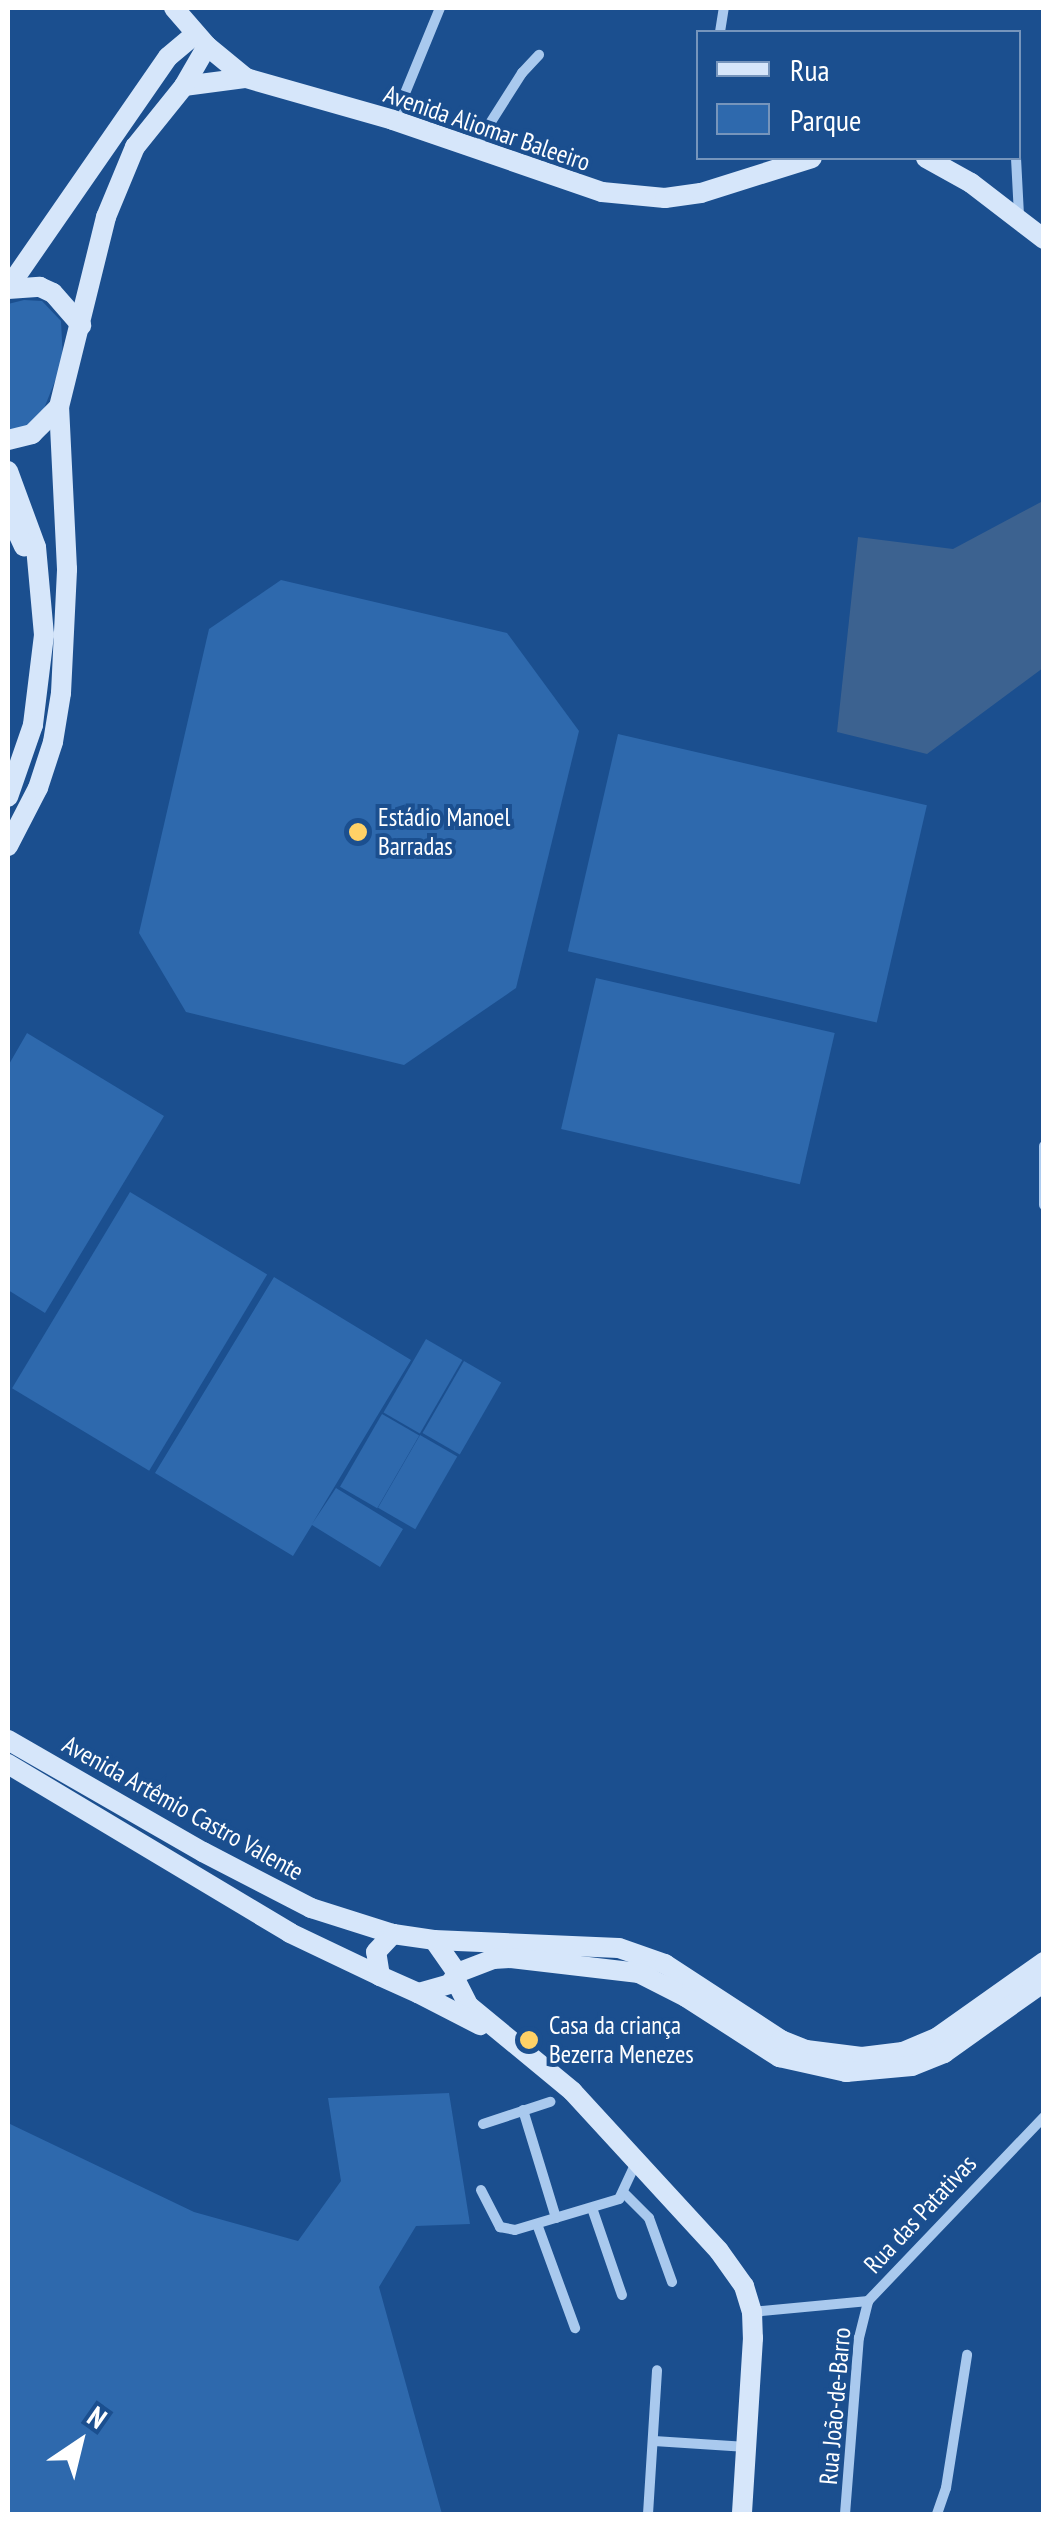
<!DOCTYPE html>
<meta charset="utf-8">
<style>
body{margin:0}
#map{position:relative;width:1051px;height:2522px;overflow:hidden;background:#1b4f8f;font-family:"PT Sans Narrow",sans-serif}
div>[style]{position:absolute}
.green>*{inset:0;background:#2e69ad;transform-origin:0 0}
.water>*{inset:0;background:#3c6290}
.street>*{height:10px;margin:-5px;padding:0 5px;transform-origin:5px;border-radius:5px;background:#a9c9ee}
.secondary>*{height:20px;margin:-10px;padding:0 10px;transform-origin:10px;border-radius:10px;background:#d6e6fa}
.dots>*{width:28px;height:28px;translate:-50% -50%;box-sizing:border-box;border:5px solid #1b4f8f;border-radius:50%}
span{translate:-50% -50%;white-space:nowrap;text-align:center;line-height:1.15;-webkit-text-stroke:8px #1b4f8f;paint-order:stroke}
.street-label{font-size:25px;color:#fff}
.poi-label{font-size:25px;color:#fff}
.left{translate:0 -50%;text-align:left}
.frame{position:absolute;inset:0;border:10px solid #fff;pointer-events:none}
.legend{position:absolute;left:696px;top:30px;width:325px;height:130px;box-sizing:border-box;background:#1b4f8f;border:2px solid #7695bc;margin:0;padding:12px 18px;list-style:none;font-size:30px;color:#fff}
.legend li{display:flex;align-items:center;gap:20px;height:50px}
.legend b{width:50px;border:2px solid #7695bc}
.north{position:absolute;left:30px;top:2392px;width:100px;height:100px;-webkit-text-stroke:8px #1b4f8f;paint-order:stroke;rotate:35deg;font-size:28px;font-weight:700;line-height:40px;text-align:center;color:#fff}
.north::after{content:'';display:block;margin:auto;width:35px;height:45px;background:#fff;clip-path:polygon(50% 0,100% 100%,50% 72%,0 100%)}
</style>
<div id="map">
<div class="green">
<div style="clip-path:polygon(24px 300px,42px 301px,61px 321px,63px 361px,43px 411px,27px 426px,8px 432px,8px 304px)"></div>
<div style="clip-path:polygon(281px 580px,507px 633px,579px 731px,516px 988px,404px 1065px,186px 1012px,139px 933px,209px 629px)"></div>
<div style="left:618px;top:734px;width:317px;height:223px;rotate:13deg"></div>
<div style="left:596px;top:978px;width:245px;height:155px;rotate:13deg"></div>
<div style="clip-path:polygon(27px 1033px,164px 1116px,45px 1313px,8px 1290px,8px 1066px)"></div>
<div style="left:130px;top:1192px;width:160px;height:229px;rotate:31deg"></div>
<div style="clip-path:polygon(274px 1277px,411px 1360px,312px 1524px,336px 1488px,403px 1529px,380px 1567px,312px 1525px,293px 1556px,155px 1473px)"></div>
<div style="left:426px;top:1339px;width:42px;height:85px;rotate:30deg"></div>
<div style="left:464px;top:1361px;width:43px;height:83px;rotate:30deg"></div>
<div style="left:382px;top:1414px;width:43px;height:84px;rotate:30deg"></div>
<div style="left:420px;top:1435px;width:43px;height:84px;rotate:30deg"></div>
<div style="clip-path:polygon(449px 2093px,470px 2224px,416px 2226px,379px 2287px,442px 2514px,8px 2514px,8px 2123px,194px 2212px,298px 2241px,341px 2181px,328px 2098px)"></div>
</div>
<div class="water">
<div style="clip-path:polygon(1041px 502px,1043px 668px,927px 754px,837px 732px,858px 537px,953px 549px)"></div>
</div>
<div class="street">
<div style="left:720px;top:32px;width:24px;rotate:-81deg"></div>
<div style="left:394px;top:120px;width:121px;rotate:-67.7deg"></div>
<div style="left:475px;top:147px;width:88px;rotate:-57.6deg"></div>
<div style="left:522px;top:73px;width:25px;rotate:-47deg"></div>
<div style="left:1016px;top:158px;width:58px;rotate:87deg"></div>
<div style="left:1044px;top:1146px;width:59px;rotate:90deg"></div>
<div style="left:523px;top:2110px;width:113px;rotate:73deg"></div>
<div style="left:483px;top:2124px;width:71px;rotate:-18.2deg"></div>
<div style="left:481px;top:2190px;width:42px;rotate:62.8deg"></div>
<div style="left:500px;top:2227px;width:15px;rotate:11deg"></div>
<div style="left:515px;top:2230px;width:109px;rotate:-16.6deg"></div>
<div style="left:619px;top:2199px;width:38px;rotate:-65deg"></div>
<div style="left:625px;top:2194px;width:34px;rotate:45deg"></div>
<div style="left:649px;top:2218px;width:68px;rotate:70.2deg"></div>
<div style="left:592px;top:2208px;width:92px;rotate:71deg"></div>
<div style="left:537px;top:2224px;width:111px;rotate:69.9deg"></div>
<div style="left:752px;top:2312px;width:117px;rotate:-5.4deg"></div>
<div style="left:868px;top:2301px;width:255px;rotate:-46.3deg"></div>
<div style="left:654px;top:2441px;width:93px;rotate:3.7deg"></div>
<div style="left:648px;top:2514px;width:144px;rotate:-86.4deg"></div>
<div style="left:845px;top:2514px;width:177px;rotate:-85.5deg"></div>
<div style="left:859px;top:2338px;width:38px;rotate:-76deg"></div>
<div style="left:937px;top:2514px;width:28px;rotate:-71deg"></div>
<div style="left:946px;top:2488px;width:135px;rotate:-81deg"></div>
</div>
<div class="secondary">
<div style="left:174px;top:8px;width:50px;rotate:49deg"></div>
<div style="left:207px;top:46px;width:50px;rotate:39.4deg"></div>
<div style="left:246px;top:78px;width:153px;rotate:15.9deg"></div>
<div style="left:393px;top:120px;width:221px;rotate:19deg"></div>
<div style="left:602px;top:192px;width:63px;rotate:5.4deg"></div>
<div style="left:665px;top:198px;width:36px;rotate:-8deg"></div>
<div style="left:701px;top:193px;width:116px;rotate:-17.5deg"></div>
<div style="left:184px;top:86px;width:63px;rotate:-7.4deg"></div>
<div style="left:926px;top:158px;width:51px;rotate:29.1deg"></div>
<div style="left:971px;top:183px;width:92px;rotate:37.5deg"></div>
<div style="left:8px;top:288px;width:281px;rotate:-55.3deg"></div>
<div style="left:168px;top:57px;width:35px;rotate:-40deg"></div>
<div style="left:8px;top:289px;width:32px;rotate:-4deg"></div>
<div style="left:40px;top:287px;width:14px;rotate:25deg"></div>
<div style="left:53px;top:293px;width:43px;rotate:48.8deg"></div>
<div style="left:8px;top:440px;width:25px;rotate:-14deg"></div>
<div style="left:32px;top:434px;width:38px;rotate:-45deg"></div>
<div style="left:8px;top:471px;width:81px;rotate:69.8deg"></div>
<div style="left:36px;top:547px;width:88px;rotate:84.8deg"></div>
<div style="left:44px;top:635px;width:91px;rotate:97deg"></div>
<div style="left:33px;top:725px;width:76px;rotate:109.1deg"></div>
<div style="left:8px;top:512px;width:38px;rotate:65deg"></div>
<div style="left:8px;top:846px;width:65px;rotate:-62.7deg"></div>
<div style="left:38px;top:788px;width:48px;rotate:-71.9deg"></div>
<div style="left:53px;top:742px;width:50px;rotate:-80.7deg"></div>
<div style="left:61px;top:693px;width:124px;rotate:-87.2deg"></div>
<div style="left:67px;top:569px;width:162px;rotate:-92.8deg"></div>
<div style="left:59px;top:407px;width:196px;rotate:-76.1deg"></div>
<div style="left:106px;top:217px;width:76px;rotate:-67.5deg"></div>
<div style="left:135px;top:147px;width:78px;rotate:-51.2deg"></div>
<div style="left:184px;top:86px;width:46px;rotate:-60.1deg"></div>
<div style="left:8px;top:1740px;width:225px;rotate:29.9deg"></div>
<div style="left:203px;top:1852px;width:122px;rotate:27.4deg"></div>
<div style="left:311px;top:1908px;width:86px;rotate:17.6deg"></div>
<div style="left:8px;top:1764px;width:329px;rotate:30.9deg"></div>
<div style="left:290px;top:1933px;width:100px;rotate:25.5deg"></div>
<div style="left:434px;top:1940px;width:40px;rotate:55.1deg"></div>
<div style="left:457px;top:1973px;width:13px;rotate:122deg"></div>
<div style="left:450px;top:1984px;width:33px;rotate:164deg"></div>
<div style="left:418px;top:1993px;width:42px;rotate:-155.9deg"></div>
<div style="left:380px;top:1976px;width:24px;rotate:-99deg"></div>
<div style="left:376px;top:1952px;width:25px;rotate:-47deg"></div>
<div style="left:393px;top:1934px;width:41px;rotate:8.3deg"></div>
<div style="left:434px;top:1940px;width:185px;rotate:2.5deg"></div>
<div style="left:619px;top:1948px;width:49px;rotate:19.2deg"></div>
<div style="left:665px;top:1964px;width:139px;rotate:33.2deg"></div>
<div style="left:781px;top:2040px;width:27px;rotate:22deg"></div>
<div style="left:806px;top:2050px;width:56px;rotate:7.1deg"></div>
<div style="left:862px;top:2057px;width:41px;rotate:-7deg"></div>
<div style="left:903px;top:2052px;width:38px;rotate:-23deg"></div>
<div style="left:938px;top:2037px;width:130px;rotate:-35.3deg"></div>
<div style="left:457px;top:1973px;width:39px;rotate:-21deg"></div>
<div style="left:493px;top:1959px;width:18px;rotate:-3deg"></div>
<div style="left:511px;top:1958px;width:129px;rotate:6.7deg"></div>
<div style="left:639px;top:1973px;width:53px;rotate:27.1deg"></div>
<div style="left:686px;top:1997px;width:111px;rotate:32.8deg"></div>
<div style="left:779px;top:2057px;width:69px;rotate:12.6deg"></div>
<div style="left:846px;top:2072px;width:66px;rotate:-5.2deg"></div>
<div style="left:912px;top:2066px;width:35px;rotate:-22deg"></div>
<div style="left:944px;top:2053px;width:123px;rotate:-35.4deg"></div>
<div style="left:455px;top:1979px;width:30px;rotate:63deg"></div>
<div style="left:469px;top:2006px;width:134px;rotate:39.5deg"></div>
<div style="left:572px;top:2091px;width:217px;rotate:47.4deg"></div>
<div style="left:719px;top:2251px;width:43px;rotate:54.5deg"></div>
<div style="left:744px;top:2286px;width:27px;rotate:73deg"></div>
<div style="left:752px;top:2312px;width:26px;rotate:88deg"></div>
<div style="left:753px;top:2338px;width:176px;rotate:93.6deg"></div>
<div style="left:418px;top:1993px;width:70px;rotate:27.3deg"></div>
</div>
<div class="dots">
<div style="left:358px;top:832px;background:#ffd166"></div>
<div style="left:529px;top:2040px;background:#ffd166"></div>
</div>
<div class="street-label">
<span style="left:487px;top:128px;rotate:19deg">Avenida Aliomar Baleeiro</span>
<span style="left:183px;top:1808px;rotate:29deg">Avenida Artêmio Castro Valente</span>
<span style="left:920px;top:2214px;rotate:-47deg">Rua das Patativas</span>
<span style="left:835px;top:2406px;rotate:-85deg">Rua João-de-Barro</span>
</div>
<div class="poi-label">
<span class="left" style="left:378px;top:832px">Estádio Manoel<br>Barradas</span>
<span class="left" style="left:549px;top:2040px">Casa da criança<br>Bezerra Menezes</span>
</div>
<div class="frame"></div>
<ul class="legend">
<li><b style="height:12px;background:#d6e6fa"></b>Rua</li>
<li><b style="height:28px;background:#2e69ad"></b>Parque</li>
</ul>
<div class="north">N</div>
</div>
